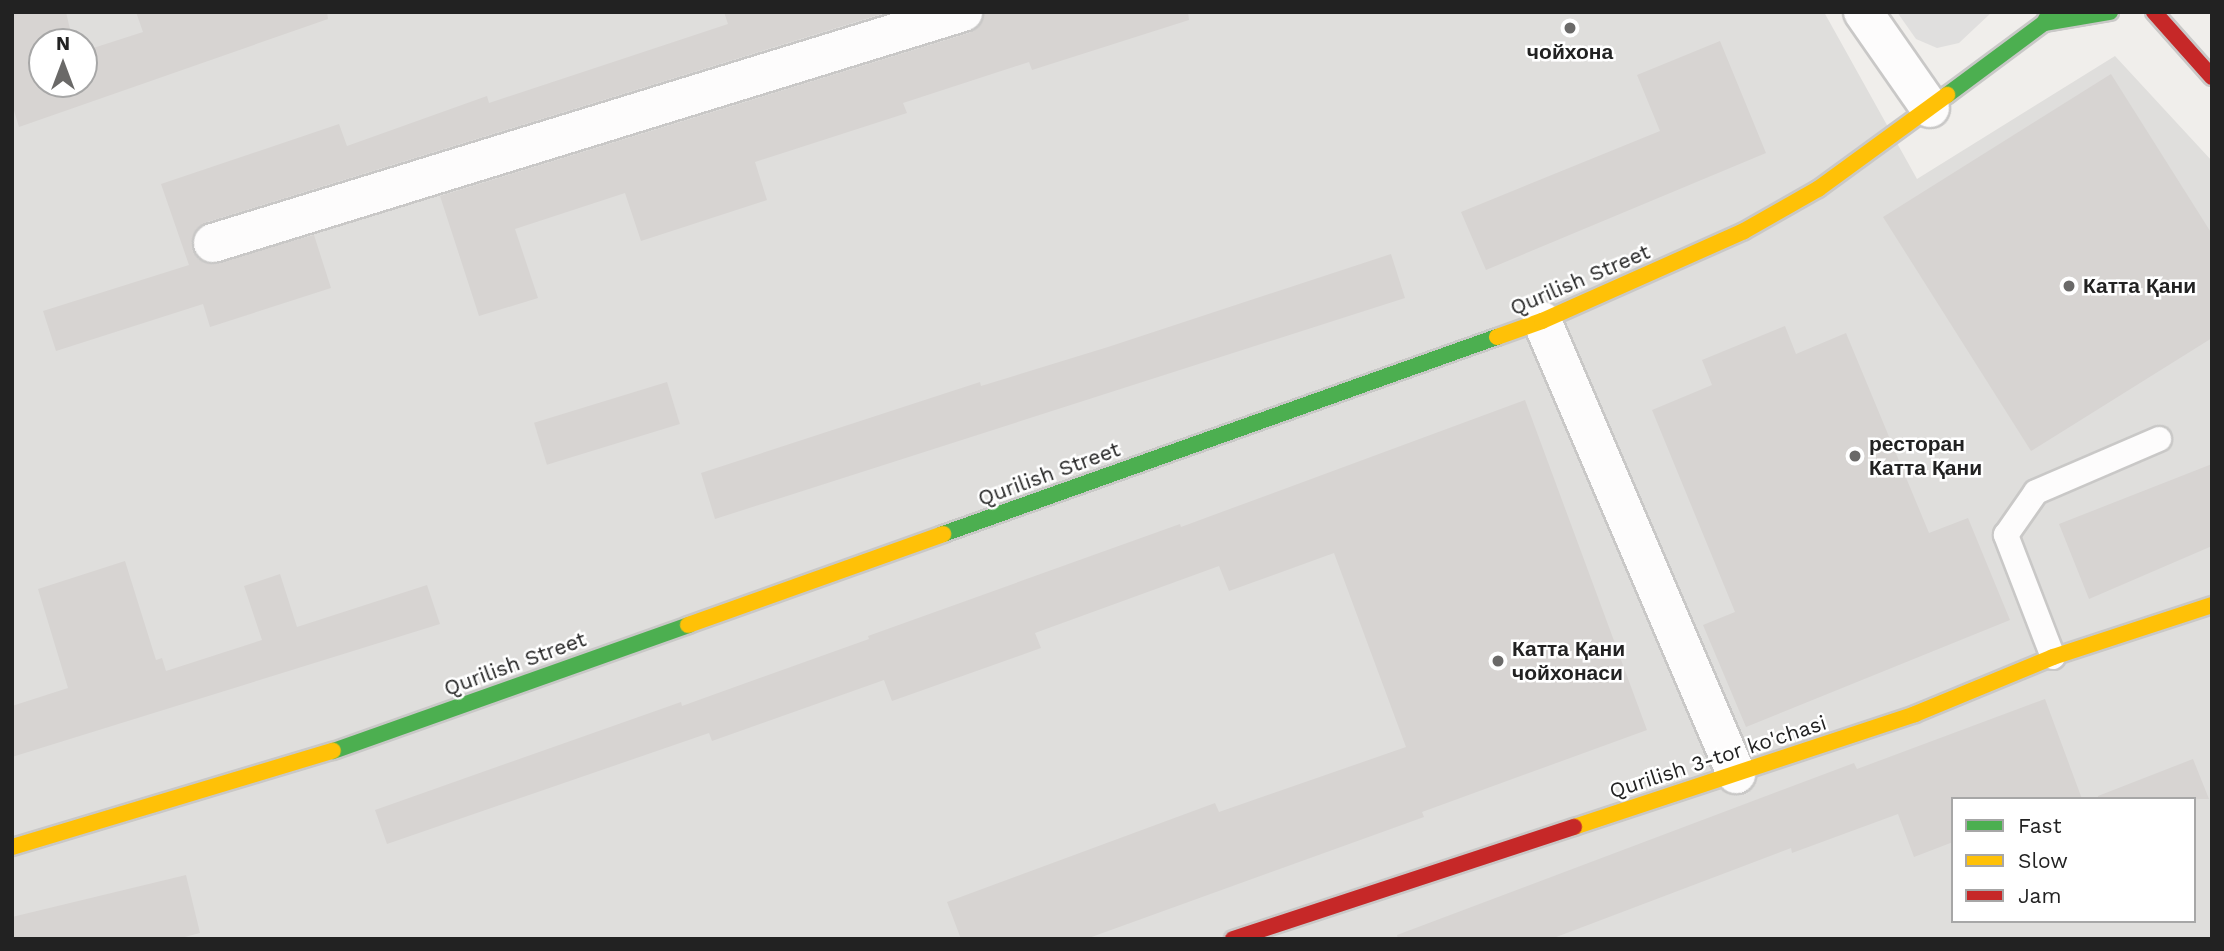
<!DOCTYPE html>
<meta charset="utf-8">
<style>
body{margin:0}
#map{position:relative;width:2224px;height:951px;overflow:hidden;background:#f0eeeb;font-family:"Work Sans",sans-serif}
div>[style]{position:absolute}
.residential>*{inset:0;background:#dfdedc}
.parking>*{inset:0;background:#e0dfde}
.building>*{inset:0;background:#d7d4d2;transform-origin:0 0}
.roads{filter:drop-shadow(2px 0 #c9c8c7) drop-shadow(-2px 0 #c9c8c7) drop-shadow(0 2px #c9c8c7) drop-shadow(0 -2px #c9c8c7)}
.lane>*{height:24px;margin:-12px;padding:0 12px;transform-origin:12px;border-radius:12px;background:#fdfcfc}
.street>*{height:38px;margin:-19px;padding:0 19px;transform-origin:19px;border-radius:19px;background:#fdfcfc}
.fast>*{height:16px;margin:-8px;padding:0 8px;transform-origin:8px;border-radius:8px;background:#4caf50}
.slow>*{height:16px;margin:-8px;padding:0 8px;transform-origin:8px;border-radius:8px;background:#ffc107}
.jam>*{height:16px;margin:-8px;padding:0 8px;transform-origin:8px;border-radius:8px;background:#c62828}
.dots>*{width:19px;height:19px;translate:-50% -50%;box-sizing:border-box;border:4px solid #fff;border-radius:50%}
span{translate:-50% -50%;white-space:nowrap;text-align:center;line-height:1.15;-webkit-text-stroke:5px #fff;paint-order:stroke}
.poi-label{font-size:21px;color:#222;font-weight:700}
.left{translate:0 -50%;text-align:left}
.street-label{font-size:21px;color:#222}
.frame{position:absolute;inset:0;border:14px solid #222;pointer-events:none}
.legend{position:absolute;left:1951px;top:797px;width:245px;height:126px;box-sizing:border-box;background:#fff;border:2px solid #a7a7a7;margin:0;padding:9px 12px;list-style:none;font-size:21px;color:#222}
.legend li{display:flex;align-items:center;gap:14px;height:35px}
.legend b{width:35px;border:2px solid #a7a7a7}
.north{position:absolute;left:28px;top:28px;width:70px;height:70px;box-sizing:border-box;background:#fff;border:2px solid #a7a7a7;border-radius:50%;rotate:0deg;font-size:19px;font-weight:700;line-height:28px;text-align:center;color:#222}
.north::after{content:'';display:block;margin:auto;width:24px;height:32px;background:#6a6968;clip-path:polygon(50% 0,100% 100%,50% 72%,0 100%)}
</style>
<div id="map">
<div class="residential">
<div style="clip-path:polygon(evenodd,12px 12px,1824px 12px,1917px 179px,2115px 56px,2212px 161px,2212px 939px,12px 939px,12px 12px,42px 42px,84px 42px,84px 84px,42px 84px,42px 42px,12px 12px,1953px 799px,2194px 799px,2194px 921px,1953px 921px,1953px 799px)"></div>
</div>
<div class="parking">
<div style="clip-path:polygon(1897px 12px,1992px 12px,1959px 43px,1937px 48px,1916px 39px)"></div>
</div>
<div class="building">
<div style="clip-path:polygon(12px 12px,66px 12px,73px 42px,42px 42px,42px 84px,84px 84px,84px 51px,143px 32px,136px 12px,327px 12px,328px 19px,19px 127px,12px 104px)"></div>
<div style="clip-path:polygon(724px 12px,888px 12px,207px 222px,197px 229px,192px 239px,192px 249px,198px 259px,209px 264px,314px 235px,331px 288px,210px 327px,203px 304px,56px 351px,43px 311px,189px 265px,161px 184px,339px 124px,347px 146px,487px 96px,489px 103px,728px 24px)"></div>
<div style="clip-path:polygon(984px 12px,1188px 12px,1189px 20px,1032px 70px,1029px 62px,903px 103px,907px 113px,755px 162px,767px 200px,641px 241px,625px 193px,515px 229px,538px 298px,479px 316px,440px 196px,969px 33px,979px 26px)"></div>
<div style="clip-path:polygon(1720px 41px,1766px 153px,1486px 270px,1461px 212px,1660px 131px,1637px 75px)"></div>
<div style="clip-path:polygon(2111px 74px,2212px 234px,2212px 338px,2031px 451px,1883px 217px)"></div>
<div style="clip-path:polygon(1391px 254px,1405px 298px,715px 519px,701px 473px,980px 382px,981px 386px,1108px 347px)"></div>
<div style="clip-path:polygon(1785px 326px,1796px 354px,1846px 333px,1929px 533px,1968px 518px,2010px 620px,1746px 727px,1703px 625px,1735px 612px,1652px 410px,1712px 385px,1702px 360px)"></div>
<div style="left:667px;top:382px;width:44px;height:139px;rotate:73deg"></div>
<div style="clip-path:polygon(1525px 400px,1647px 730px,1422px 812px,1424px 817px,1086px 939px,961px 939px,947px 902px,1215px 803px,1219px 812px,1406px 747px,1334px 553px,1229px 591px,1219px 566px,1035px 633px,1041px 648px,892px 701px,884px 680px,712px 741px,709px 733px,387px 844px,375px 810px,681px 702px,682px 706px,869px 639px,868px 636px,1180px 524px,1181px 527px)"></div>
<div style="clip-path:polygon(2212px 464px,2212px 546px,2089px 599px,2059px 524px)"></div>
<div style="clip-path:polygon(125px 561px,156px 660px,162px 658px,166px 671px,262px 640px,244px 586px,280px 574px,297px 627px,427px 585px,440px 624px,12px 757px,12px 706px,68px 688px,38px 589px)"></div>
<div style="clip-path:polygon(2045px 699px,2082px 799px,1953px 799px,1953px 842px,1914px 857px,1898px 814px,1792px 853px,1791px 848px,1551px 939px,1398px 939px,1397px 935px,1854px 763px,1857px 769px)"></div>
<div style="clip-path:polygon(2193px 759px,2209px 799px,2098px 799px,2098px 796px)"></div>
<div style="clip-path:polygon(186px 875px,200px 933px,177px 939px,12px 939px,12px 917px)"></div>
</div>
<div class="roads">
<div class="lane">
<div style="left:2053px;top:657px;width:131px;rotate:-111.1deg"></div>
<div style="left:2006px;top:535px;width:52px;rotate:-55.1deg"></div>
<div style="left:2036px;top:492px;width:134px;rotate:-23.3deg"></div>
</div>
<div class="street">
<div style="left:1863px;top:12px;width:117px;rotate:55.1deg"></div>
<div style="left:213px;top:243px;width:785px;rotate:-17.12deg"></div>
<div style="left:1542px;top:321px;width:493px;rotate:66.8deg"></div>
</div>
<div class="fast">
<div style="left:2044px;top:23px;width:67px;rotate:-9.5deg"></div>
<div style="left:1947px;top:95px;width:121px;rotate:-36.6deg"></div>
<div style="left:2044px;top:23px;width:13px;rotate:-61deg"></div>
<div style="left:943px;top:534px;width:588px;rotate:-19.58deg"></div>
<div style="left:333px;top:751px;width:377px;rotate:-19.5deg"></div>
</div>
<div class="slow">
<div style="left:1497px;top:337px;width:48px;rotate:-19.6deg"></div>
<div style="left:1542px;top:321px;width:221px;rotate:-24deg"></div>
<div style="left:1744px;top:231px;width:85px;rotate:-29.6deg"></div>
<div style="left:1818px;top:189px;width:160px;rotate:-36.1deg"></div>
<div style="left:688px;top:625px;width:271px;rotate:-19.6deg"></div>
<div style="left:1574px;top:827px;width:359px;rotate:-18.3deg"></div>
<div style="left:1915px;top:714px;width:149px;rotate:-22.4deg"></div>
<div style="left:2053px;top:657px;width:167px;rotate:-18.1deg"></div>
<div style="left:12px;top:847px;width:335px;rotate:-16.7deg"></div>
</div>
<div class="jam">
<div style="left:2154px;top:12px;width:87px;rotate:48.3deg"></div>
<div style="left:1233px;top:939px;width:359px;rotate:-18.2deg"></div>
</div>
</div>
<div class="dots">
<div style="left:1570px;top:28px;background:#6a6968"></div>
<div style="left:2069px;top:286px;background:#6a6968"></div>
<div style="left:1855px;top:456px;background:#6a6968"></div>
<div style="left:1498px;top:661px;background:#6a6968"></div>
</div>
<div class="poi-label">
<span style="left:1570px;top:52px">чойхона</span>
<span class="left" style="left:2083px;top:286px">Катта Қани</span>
<span class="left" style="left:1869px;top:456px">ресторан<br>Катта Қани</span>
<span class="left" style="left:1512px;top:661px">Катта Қани<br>чойхонаси</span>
</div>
<div class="street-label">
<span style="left:1580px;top:280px;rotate:-23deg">Qurilish Street</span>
<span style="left:1049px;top:474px;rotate:-20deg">Qurilish Street</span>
<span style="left:515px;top:664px;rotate:-20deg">Qurilish Street</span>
<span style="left:1718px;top:757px;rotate:-18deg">Qurilish 3-tor ko'chasi</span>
</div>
<div class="frame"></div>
<ul class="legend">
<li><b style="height:9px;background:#4caf50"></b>Fast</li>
<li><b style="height:9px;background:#ffc107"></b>Slow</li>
<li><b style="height:9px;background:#c62828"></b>Jam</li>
</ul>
<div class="north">N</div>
</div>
